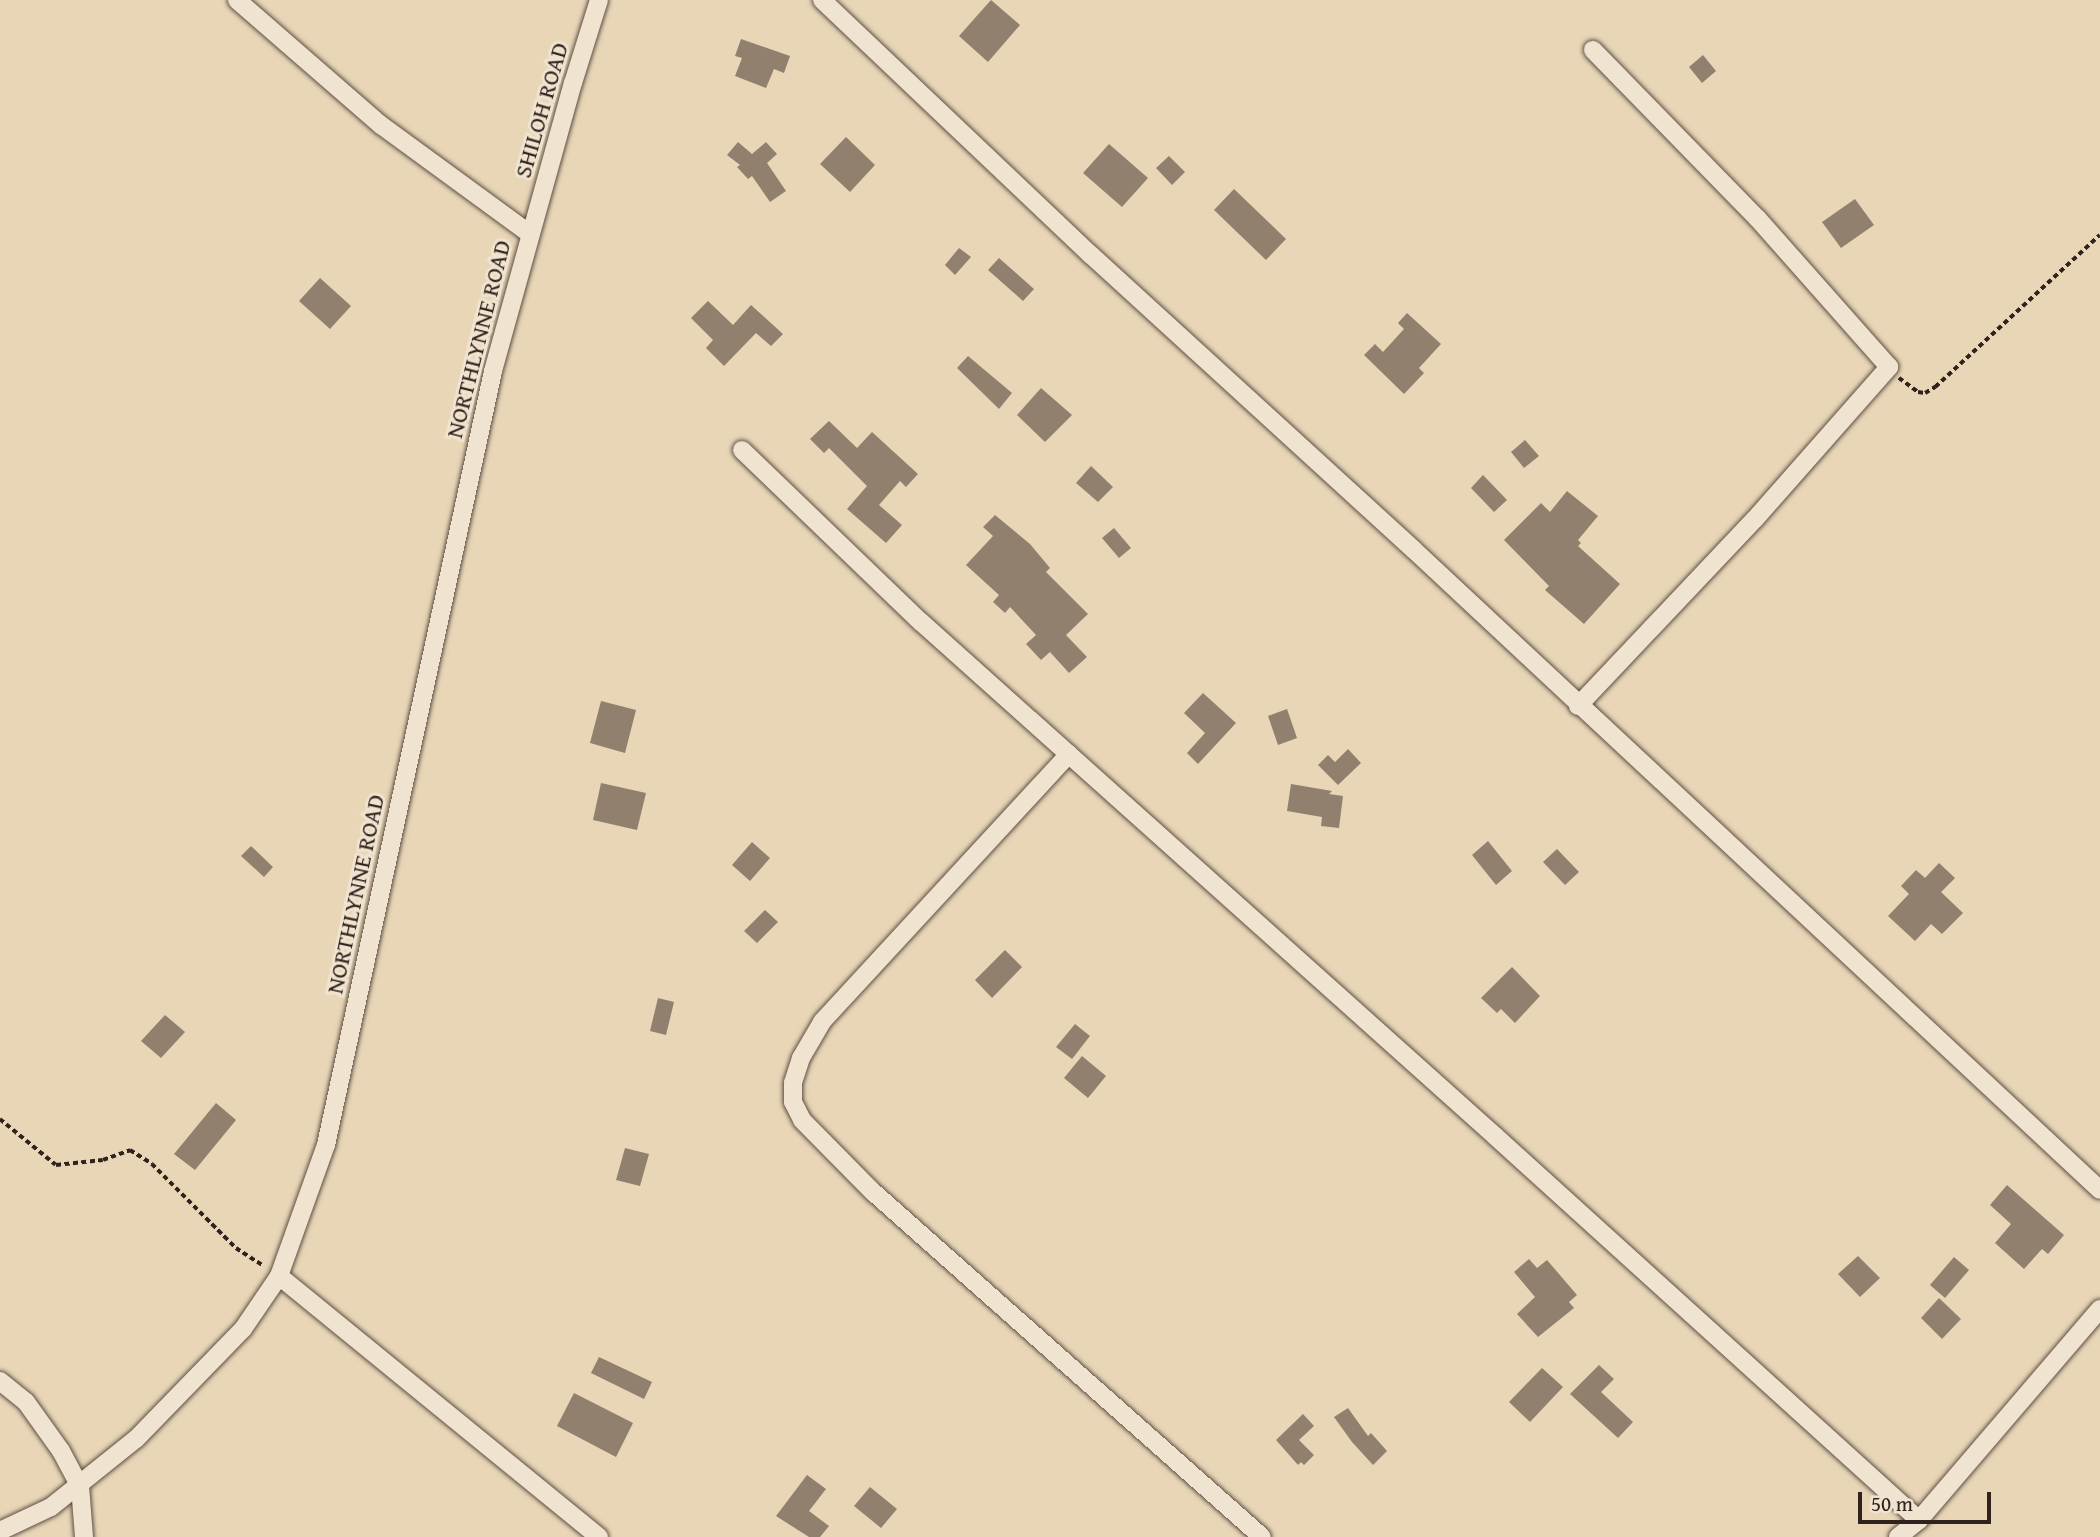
<!DOCTYPE html>
<html>
<head>
<meta charset="utf-8">
<style>
	body { margin:0 }
	#map { position:relative; width:2100px; height:1537px; overflow:hidden; background:#e8d6b7; font-family:"Gentium Book Plus",serif }
	div>[style] { position:absolute }
	.building>* { inset:0; background:#90806d }
	.path>* { height:3.5px; margin-top:-1.75px; transform-origin:0; background:repeating-linear-gradient(90deg,#30221c 0 5px,transparent 0 8.5px) }
	.roads { filter:drop-shadow(0 0 2px #5e4f43) drop-shadow(0 0 2px #5e4f43) }
	.minor>* { height:18px; margin:-9px; padding:0 9px; transform-origin:9px; border-radius:9px; background:#f0e4d0 }
	span { translate:-50% -50%; white-space:nowrap; text-align:center; line-height:1.15; -webkit-text-stroke:6px #f0e4d0; paint-order:stroke }
	.street-label { font-size:24px; color:#30221c }
	.scale { position:absolute; left:1858px; top:1492px; width:133px; height:32px; box-sizing:border-box; border:4px solid #30221c; border-top:0; padding-left:9px; font-size:21px; line-height:24px; white-space:nowrap; color:#30221c; -webkit-text-stroke:5px #f0e4d0; paint-order:stroke }
</style>
</head>
<body>
<div id="map">
	<div class="building">
		<div style="clip-path:polygon(991px 0,1020px 25px,988px 62px,959px 36px)"></div>
		<div style="clip-path:polygon(741px 39px,790px 56px,784px 73px,774px 69px,766px 88px,735px 76px,742px 58px,735px 56px)"></div>
		<div style="clip-path:polygon(1703px 55px,1716px 71px,1702px 83px,1689px 67px)"></div>
		<div style="clip-path:polygon(846px 137px,875px 165px,850px 192px,820px 164px)"></div>
		<div style="clip-path:polygon(738px 142px,752px 154px,766px 142px,777px 154px,767px 163px,786px 191px,770px 202px,752px 176px,748px 179px,737px 167px,740px 165px,727px 155px)"></div>
		<div style="clip-path:polygon(1109px 144px,1148px 178px,1122px 207px,1083px 173px)"></div>
		<div style="clip-path:polygon(1169px 156px,1185px 172px,1172px 185px,1156px 168px)"></div>
		<div style="clip-path:polygon(1234px 189px,1286px 239px,1266px 260px,1214px 210px)"></div>
		<div style="clip-path:polygon(1855px 199px,1874px 225px,1841px 248px,1822px 222px)"></div>
		<div style="clip-path:polygon(959px 248px,971px 257px,955px 275px,945px 265px)"></div>
		<div style="clip-path:polygon(999px 258px,1034px 289px,1023px 301px,988px 270px)"></div>
		<div style="clip-path:polygon(320px 278px,351px 306px,330px 329px,299px 301px)"></div>
		<div style="clip-path:polygon(708px 301px,733px 325px,751px 305px,783px 334px,771px 346px,756px 333px,724px 366px,706px 348px,713px 340px,691px 318px)"></div>
		<div style="clip-path:polygon(1407px 313px,1441px 344px,1419px 368px,1424px 373px,1404px 394px,1364px 355px,1375px 344px,1383px 352px,1404px 329px,1398px 323px)"></div>
		<div style="clip-path:polygon(968px 356px,1012px 393px,999px 409px,957px 368px)"></div>
		<div style="clip-path:polygon(1041px 388px,1072px 415px,1045px 442px,1017px 415px)"></div>
		<div style="clip-path:polygon(829px 421px,857px 448px,872px 432px,918px 474px,906px 487px,900px 481px,879px 505px,902px 525px,886px 543px,847px 509px,867px 486px,829px 448px,824px 453px,810px 439px)"></div>
		<div style="clip-path:polygon(1525px 440px,1539px 456px,1524px 468px,1511px 452px)"></div>
		<div style="clip-path:polygon(1091px 466px,1113px 487px,1098px 502px,1076px 483px)"></div>
		<div style="clip-path:polygon(1483px 475px,1507px 500px,1494px 512px,1471px 488px)"></div>
		<div style="clip-path:polygon(1567px 491px,1598px 516px,1578px 540px,1581px 543px,1578px 546px,1620px 584px,1584px 624px,1545px 590px,1549px 586px,1504px 540px,1541px 503px,1550px 512px)"></div>
		<div style="clip-path:polygon(995px 515px,1030px 544px,1050px 568px,1046px 572px,1088px 614px,1066px 635px,1087px 657px,1069px 673px,1050px 652px,1041px 660px,1026px 644px,1036px 635px,1010px 607px,1005px 613px,993px 602px,999px 595px,966px 565px,993px 536px,983px 527px)"></div>
		<div style="clip-path:polygon(1114px 528px,1131px 548px,1119px 558px,1102px 538px)"></div>
		<div style="clip-path:polygon(1203px 693px,1236px 723px,1198px 764px,1187px 753px,1205px 733px,1184px 713px)"></div>
		<div style="clip-path:polygon(601px 701px,636px 710px,625px 753px,590px 743px)"></div>
		<div style="clip-path:polygon(1287px 709px,1297px 738px,1278px 745px,1268px 716px)"></div>
		<div style="clip-path:polygon(1348px 749px,1361px 763px,1338px 785px,1318px 765px,1328px 755px,1335px 762px)"></div>
		<div style="clip-path:polygon(601px 783px,646px 793px,637px 830px,593px 820px)"></div>
		<div style="clip-path:polygon(1291px 784px,1332px 791px,1329px 794px,1343px 796px,1339px 828px,1321px 826px,1322px 817px,1287px 811px)"></div>
		<div style="clip-path:polygon(1488px 841px,1512px 871px,1496px 885px,1472px 855px)"></div>
		<div style="clip-path:polygon(752px 842px,770px 858px,750px 881px,732px 865px)"></div>
		<div style="clip-path:polygon(251px 846px,273px 867px,264px 877px,241px 856px)"></div>
		<div style="clip-path:polygon(1557px 849px,1579px 872px,1565px 885px,1543px 862px)"></div>
		<div style="clip-path:polygon(1939px 863px,1955px 878px,1941px 892px,1963px 913px,1942px 934px,1931px 924px,1915px 941px,1888px 916px,1909px 894px,1901px 886px,1916px 870px,1925px 878px)"></div>
		<div style="clip-path:polygon(765px 910px,778px 922px,757px 943px,744px 931px)"></div>
		<div style="clip-path:polygon(1005px 950px,1022px 967px,992px 998px,975px 980px)"></div>
		<div style="clip-path:polygon(1512px 967px,1540px 996px,1515px 1023px,1501px 1009px,1497px 1013px,1481px 998px)"></div>
		<div style="clip-path:polygon(658px 998px,674px 1002px,666px 1035px,650px 1031px)"></div>
		<div style="clip-path:polygon(165px 1015px,185px 1032px,161px 1058px,141px 1041px)"></div>
		<div style="clip-path:polygon(1075px 1024px,1090px 1036px,1072px 1059px,1056px 1047px)"></div>
		<div style="clip-path:polygon(1082px 1056px,1106px 1076px,1088px 1098px,1064px 1078px)"></div>
		<div style="clip-path:polygon(216px 1103px,236px 1120px,195px 1170px,174px 1154px)"></div>
		<div style="clip-path:polygon(625px 1148px,649px 1154px,640px 1186px,616px 1180px)"></div>
		<div style="clip-path:polygon(2007px 1185px,2064px 1235px,2048px 1254px,2042px 1249px,2024px 1269px,1995px 1243px,2011px 1224px,1990px 1205px)"></div>
		<div style="clip-path:polygon(1858px 1256px,1880px 1278px,1860px 1297px,1838px 1274px)"></div>
		<div style="clip-path:polygon(1954px 1257px,1969px 1270px,1945px 1298px,1930px 1285px)"></div>
		<div style="clip-path:polygon(1529px 1259px,1537px 1268px,1547px 1260px,1577px 1295px,1569px 1302px,1574px 1308px,1538px 1337px,1517px 1314px,1535px 1297px,1514px 1272px)"></div>
		<div style="clip-path:polygon(1939px 1298px,1961px 1319px,1942px 1339px,1921px 1318px)"></div>
		<div style="clip-path:polygon(599px 1357px,652px 1382px,644px 1399px,591px 1373px)"></div>
		<div style="clip-path:polygon(1599px 1365px,1614px 1379px,1601px 1392px,1633px 1422px,1618px 1438px,1570px 1394px)"></div>
		<div style="clip-path:polygon(1542px 1368px,1563px 1387px,1530px 1422px,1509px 1402px)"></div>
		<div style="clip-path:polygon(574px 1393px,633px 1423px,616px 1457px,557px 1426px)"></div>
		<div style="clip-path:polygon(1348px 1408px,1368px 1436px,1371px 1433px,1387px 1451px,1373px 1465px,1352px 1442px,1334px 1417px)"></div>
		<div style="clip-path:polygon(1303px 1414px,1314px 1426px,1299px 1440px,1314px 1455px,1304px 1465px,1301px 1462px,1298px 1465px,1276px 1440px)"></div>
		<div style="clip-path:polygon(807px 1475px,826px 1489px,809px 1511px,829px 1526px,820px 1537px,809px 1537px,776px 1516px)"></div>
		<div style="clip-path:polygon(870px 1487px,897px 1509px,881px 1528px,854px 1506px)"></div>
	</div>
	<div class="path">
		<div style="left:1899px;top:378px;width:24px;rotate:36deg"></div>
		<div style="left:1918px;top:392px;width:7px;rotate:8deg"></div>
		<div style="left:1925px;top:393px;width:12px;rotate:-31deg"></div>
		<div style="left:1935px;top:387px;width:224px;rotate:-42.7deg"></div>
		<div style="left:0;top:1119px;width:72px;rotate:39.4deg"></div>
		<div style="left:56px;top:1165px;width:47px;rotate:-6.1deg"></div>
		<div style="left:103px;top:1160px;width:29px;rotate:-20deg"></div>
		<div style="left:130px;top:1150px;width:26px;rotate:32deg"></div>
		<div style="left:152px;top:1164px;width:119px;rotate:45deg"></div>
		<div style="left:236px;top:1248px;width:33px;rotate:33deg"></div>
	</div>
	<div class="roads">
		<div class="minor">
			<div style="left:237px;top:0;width:191px;rotate:41deg"></div>
			<div style="left:381px;top:125px;width:185px;rotate:36.2deg"></div>
			<div style="left:822px;top:0;width:371px;rotate:43.5deg"></div>
			<div style="left:1091px;top:255px;width:437px;rotate:42.4deg"></div>
			<div style="left:1414px;top:550px;width:938px;rotate:43.01deg"></div>
			<div style="left:742px;top:450px;width:248px;rotate:43.9deg"></div>
			<div style="left:921px;top:622px;width:771px;rotate:41.84deg"></div>
			<div style="left:1495px;top:1136px;width:572px;rotate:42.17deg"></div>
			<div style="left:1578px;top:706px;width:257px;rotate:-46.6deg"></div>
			<div style="left:1755px;top:519px;width:203px;rotate:-48.6deg"></div>
			<div style="left:1889px;top:367px;width:199px;rotate:-131.5deg"></div>
			<div style="left:1757px;top:218px;width:235px;rotate:-134.3deg"></div>
			<div style="left:1069px;top:754px;width:364px;rotate:132.7deg"></div>
			<div style="left:822px;top:1022px;width:42px;rotate:120.3deg"></div>
			<div style="left:801px;top:1058px;width:26px;rotate:108deg"></div>
			<div style="left:793px;top:1083px;width:19px;rotate:90deg"></div>
			<div style="left:793px;top:1102px;width:20px;rotate:63deg"></div>
			<div style="left:802px;top:1120px;width:100px;rotate:45.4deg"></div>
			<div style="left:872px;top:1191px;width:521px;rotate:41.58deg"></div>
			<div style="left:279px;top:1276px;width:413px;rotate:39.2deg"></div>
			<div style="left:0;top:1381px;width:33px;rotate:39deg"></div>
			<div style="left:26px;top:1402px;width:60px;rotate:54.5deg"></div>
			<div style="left:61px;top:1451px;width:40px;rotate:62deg"></div>
			<div style="left:80px;top:1486px;width:51px;rotate:85.5deg"></div>
			<div style="left:0;top:1531px;width:56px;rotate:-25.2deg"></div>
			<div style="left:51px;top:1507px;width:109px;rotate:-38.7deg"></div>
			<div style="left:136px;top:1439px;width:153px;rotate:-45.8deg"></div>
			<div style="left:243px;top:1329px;width:64px;rotate:-55.8deg"></div>
			<div style="left:279px;top:1276px;width:139px;rotate:-70.3deg"></div>
			<div style="left:326px;top:1145px;width:792px;rotate:-77.82deg"></div>
			<div style="left:493px;top:371px;width:299px;rotate:-74.5deg"></div>
			<div style="left:573px;top:83px;width:87px;rotate:-72.6deg"></div>
			<div style="left:1898px;top:1537px;width:27px;rotate:-39deg"></div>
			<div style="left:1919px;top:1520px;width:278px;rotate:-49.4deg"></div>
		</div>
	</div>
	<div class="street-label">
		<span style="left:541px;top:110px;rotate:-74deg">SHILOH ROAD</span>
		<span style="left:478px;top:339px;rotate:-76deg">NORTHLYNNE ROAD</span>
		<span style="left:355px;top:894px;rotate:-78deg">NORTHLYNNE ROAD</span>
	</div>
	<div class="scale">50 m</div>
</div>
</body>
</html>
